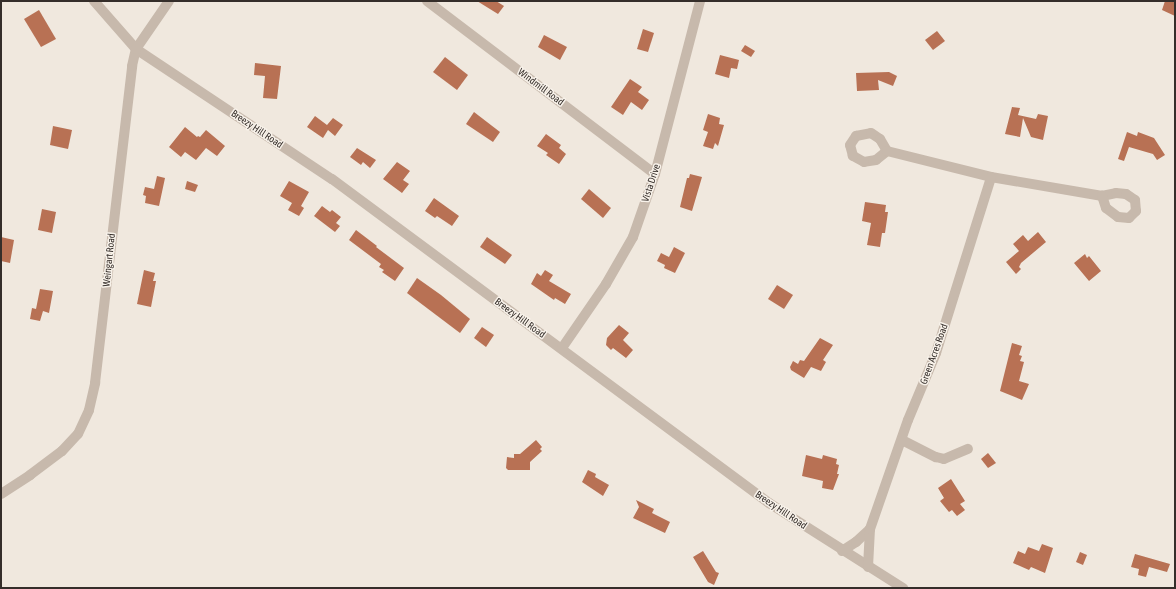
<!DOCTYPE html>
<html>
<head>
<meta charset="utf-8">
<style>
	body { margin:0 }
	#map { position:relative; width:1176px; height:589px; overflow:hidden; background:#f0e8de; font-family:"Asap Condensed",sans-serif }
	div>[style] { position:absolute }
	.building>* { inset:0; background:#b87154 }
	.minor>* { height:10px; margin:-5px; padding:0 5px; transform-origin:5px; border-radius:5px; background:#c7b9ac }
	span { translate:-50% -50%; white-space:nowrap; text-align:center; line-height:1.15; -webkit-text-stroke:3px #f8f2ea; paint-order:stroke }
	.street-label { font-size:10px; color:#352e2a }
	.frame { position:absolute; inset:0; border:2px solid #352e2a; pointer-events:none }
</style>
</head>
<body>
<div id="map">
	<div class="building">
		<div style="clip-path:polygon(477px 1px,496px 1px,504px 6px,498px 14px)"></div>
		<div style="clip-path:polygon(1165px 1px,1175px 1px,1175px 16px,1162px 10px)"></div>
		<div style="clip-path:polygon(39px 10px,56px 39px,41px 47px,24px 19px)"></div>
		<div style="clip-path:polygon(643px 29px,654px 33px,648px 52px,637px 49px)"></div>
		<div style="clip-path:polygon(937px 31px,945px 41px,933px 50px,925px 40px)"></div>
		<div style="clip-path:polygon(544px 35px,567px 47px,560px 60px,538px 47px)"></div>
		<div style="clip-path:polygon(745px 45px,755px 51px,751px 57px,741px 51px)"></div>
		<div style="clip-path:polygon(720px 55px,739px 60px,737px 69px,731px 68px,729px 78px,715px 74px)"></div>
		<div style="clip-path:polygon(445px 57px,468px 75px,457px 90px,433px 72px)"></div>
		<div style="clip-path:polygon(255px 63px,281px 66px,277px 99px,263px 98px,265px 76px,254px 75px)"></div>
		<div style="clip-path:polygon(889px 72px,897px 76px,893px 86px,878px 80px,879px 90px,857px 91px,856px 73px)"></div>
		<div style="clip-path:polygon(630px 79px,642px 87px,638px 92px,649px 100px,642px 110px,631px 102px,623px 115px,611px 107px)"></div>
		<div style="clip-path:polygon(1012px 107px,1020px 108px,1018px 115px,1036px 119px,1038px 114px,1048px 116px,1043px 140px,1031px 137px,1023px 118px,1020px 137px,1005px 134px)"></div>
		<div style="clip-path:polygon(474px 112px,500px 132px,493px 142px,466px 124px)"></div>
		<div style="clip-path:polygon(708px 114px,720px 118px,719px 124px,724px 125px,718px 146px,715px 143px,713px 149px,703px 146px,708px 132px,703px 130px)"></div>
		<div style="clip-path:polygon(315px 116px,327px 125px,333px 118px,343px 125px,335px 136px,328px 130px,323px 138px,307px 127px)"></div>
		<div style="clip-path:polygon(53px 126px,72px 130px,68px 149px,50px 145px)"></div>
		<div style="clip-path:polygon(185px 127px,197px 137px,198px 136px,200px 137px,206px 130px,225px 146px,217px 156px,206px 148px,196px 160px,185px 152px,181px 157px,169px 147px)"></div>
		<div style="clip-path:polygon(1127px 132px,1137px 136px,1138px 132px,1154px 138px,1165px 155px,1157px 160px,1153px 154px,1129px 147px,1124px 161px,1118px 159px)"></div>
		<div style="clip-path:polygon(546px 134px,561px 145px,559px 148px,566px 154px,559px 164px,546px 155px,548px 153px,537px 146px)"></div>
		<div style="clip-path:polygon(357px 148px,376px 160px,370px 168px,363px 162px,361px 165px,350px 157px)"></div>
		<div style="clip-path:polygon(397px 162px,410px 171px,403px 180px,409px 184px,402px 193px,383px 179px)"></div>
		<div style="clip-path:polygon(690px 174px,702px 177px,692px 211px,680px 207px,687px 178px,689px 178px)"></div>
		<div style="clip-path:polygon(157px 176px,165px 178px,159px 206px,145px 203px,146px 196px,143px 195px,145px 187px,154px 189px)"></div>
		<div style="clip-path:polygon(187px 181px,198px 185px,195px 192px,185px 189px)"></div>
		<div style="clip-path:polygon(289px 181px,309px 192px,301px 206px,304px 208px,299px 216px,288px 210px,292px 203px,280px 196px)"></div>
		<div style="clip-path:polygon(589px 189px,611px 208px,603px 218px,581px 199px)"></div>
		<div style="clip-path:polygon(434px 198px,459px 216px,452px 226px,437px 216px,435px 218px,425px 211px)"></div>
		<div style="clip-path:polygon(865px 202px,886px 205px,885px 212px,888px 212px,885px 233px,882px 233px,880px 247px,867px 245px,871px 223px,862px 221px)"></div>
		<div style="clip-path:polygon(322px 206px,330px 212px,332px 210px,341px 217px,336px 223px,340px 226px,335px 232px,314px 216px)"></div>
		<div style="clip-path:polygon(42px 209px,56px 212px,52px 233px,38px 230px)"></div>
		<div style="clip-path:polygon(356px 230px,377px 246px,376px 247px,404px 268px,395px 281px,382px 272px,384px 270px,379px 267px,381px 264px,349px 240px)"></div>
		<div style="clip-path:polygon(1038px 232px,1046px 242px,1021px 263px,1019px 267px,1021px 269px,1016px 274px,1006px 262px,1019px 251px,1013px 244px,1023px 235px,1028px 241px)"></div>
		<div style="clip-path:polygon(1px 237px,14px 240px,10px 263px,1px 261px)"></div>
		<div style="clip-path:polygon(487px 237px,512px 255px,505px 264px,480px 247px)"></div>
		<div style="clip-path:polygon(674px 247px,685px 253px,675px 273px,664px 268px,665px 265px,657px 261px,661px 253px,669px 257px)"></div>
		<div style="clip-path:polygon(1085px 254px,1087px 258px,1089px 256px,1101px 271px,1089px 281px,1074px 263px)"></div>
		<div style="clip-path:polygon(144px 270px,155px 273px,153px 281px,156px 281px,151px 307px,137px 304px)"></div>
		<div style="clip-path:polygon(545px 270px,553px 275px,549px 281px,571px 294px,565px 304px,555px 298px,554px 300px,531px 284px,537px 273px,541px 276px)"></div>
		<div style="clip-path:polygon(417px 278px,441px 295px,470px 319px,460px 333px,407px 293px)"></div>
		<div style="clip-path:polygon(777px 285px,793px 295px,784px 309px,768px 299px)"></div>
		<div style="clip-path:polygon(40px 289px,53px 291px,49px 313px,43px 311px,40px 321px,30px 319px,32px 308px,36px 309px)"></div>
		<div style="clip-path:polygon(619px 325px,629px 333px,623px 340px,633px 350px,626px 358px,613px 348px,611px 350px,606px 345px,607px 338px)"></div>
		<div style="clip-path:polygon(482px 327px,494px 335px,486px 347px,474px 338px)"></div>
		<div style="clip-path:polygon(820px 338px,833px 345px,823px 360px,826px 362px,821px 371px,811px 367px,804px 378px,791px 370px,790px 367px,793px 361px,798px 364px,800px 360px,804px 361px)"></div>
		<div style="clip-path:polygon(1012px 343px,1022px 346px,1019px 355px,1022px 356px,1020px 361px,1024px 362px,1019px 381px,1029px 384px,1022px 400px,1000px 391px)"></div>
		<div style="clip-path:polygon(536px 440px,542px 447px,540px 449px,542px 451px,530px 462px,530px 470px,508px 470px,506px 468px,507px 457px,514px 458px,514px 454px,520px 454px)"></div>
		<div style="clip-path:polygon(988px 453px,996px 463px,988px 468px,981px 459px)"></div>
		<div style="clip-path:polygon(806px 455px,822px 459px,823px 455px,837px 459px,836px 464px,839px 465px,837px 474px,839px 474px,833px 490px,822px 488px,823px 481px,802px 476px)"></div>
		<div style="clip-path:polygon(588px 470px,596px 474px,595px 477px,609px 485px,603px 496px,582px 482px)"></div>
		<div style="clip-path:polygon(951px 479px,965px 501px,960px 504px,965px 510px,957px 516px,952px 510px,949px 512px,940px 501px,944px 498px,938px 488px)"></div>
		<div style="clip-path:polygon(636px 500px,654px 509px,652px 513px,670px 522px,665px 533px,633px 518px,639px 507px)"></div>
		<div style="clip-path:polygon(1042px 544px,1053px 548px,1045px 573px,1031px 567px,1029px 570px,1013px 563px,1018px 551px,1025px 554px,1028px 547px,1039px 551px)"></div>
		<div style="clip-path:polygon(703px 551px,716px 572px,719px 573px,714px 585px,708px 582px,693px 557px)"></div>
		<div style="clip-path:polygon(1080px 552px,1087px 555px,1083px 565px,1076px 562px)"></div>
		<div style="clip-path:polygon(1135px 554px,1170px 564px,1167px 572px,1149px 567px,1146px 577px,1138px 575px,1139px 569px,1131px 567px)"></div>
	</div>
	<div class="minor">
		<div style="left:94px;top:1px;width:64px;rotate:48.8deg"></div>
		<div style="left:136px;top:49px;width:235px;rotate:33.6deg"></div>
		<div style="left:332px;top:179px;width:544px;rotate:36.55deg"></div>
		<div style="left:769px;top:503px;width:159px;rotate:32.4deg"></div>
		<div style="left:427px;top:1px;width:286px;rotate:37.2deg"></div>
		<div style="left:887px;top:151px;width:14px;rotate:141deg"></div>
		<div style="left:876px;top:160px;width:12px;rotate:171deg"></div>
		<div style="left:864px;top:162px;width:13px;rotate:-151deg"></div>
		<div style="left:853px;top:156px;width:11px;rotate:-105deg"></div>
		<div style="left:850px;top:145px;width:11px;rotate:-56deg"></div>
		<div style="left:856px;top:136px;width:15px;rotate:-11deg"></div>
		<div style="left:871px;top:133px;width:11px;rotate:34deg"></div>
		<div style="left:880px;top:139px;width:14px;rotate:60deg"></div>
		<div style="left:887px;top:151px;width:107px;rotate:14deg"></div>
		<div style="left:991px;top:177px;width:113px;rotate:9.7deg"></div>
		<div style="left:1102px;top:196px;width:14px;rotate:-12deg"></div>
		<div style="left:1116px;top:193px;width:10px;rotate:6deg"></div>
		<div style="left:1126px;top:194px;width:11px;rotate:34deg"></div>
		<div style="left:1135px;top:200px;width:11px;rotate:85deg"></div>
		<div style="left:1136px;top:211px;width:10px;rotate:135deg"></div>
		<div style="left:1129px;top:218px;width:11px;rotate:-175deg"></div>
		<div style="left:1118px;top:217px;width:15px;rotate:-143deg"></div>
		<div style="left:1106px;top:208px;width:13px;rotate:-108deg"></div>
		<div style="left:562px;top:348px;width:78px;rotate:-55.5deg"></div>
		<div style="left:606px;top:284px;width:54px;rotate:-60.1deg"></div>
		<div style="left:633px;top:237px;width:67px;rotate:-70.8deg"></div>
		<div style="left:655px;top:174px;width:179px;rotate:-75.4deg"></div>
		<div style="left:902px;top:440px;width:38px;rotate:27deg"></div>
		<div style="left:936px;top:457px;width:8px;rotate:14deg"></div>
		<div style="left:944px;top:459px;width:26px;rotate:-23deg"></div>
		<div style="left:1px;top:494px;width:35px;rotate:-33deg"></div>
		<div style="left:30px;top:475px;width:40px;rotate:-37deg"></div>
		<div style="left:62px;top:451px;width:23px;rotate:-47deg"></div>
		<div style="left:78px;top:434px;width:26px;rotate:-65deg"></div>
		<div style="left:89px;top:410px;width:28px;rotate:-77deg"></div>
		<div style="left:95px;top:383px;width:319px;rotate:-83.3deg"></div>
		<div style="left:132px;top:66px;width:17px;rotate:-77deg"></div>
		<div style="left:136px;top:49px;width:58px;rotate:-55.5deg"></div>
		<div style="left:842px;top:551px;width:17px;rotate:-33deg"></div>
		<div style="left:856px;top:542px;width:19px;rotate:-43deg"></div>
		<div style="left:868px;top:567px;width:38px;rotate:-87deg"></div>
		<div style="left:870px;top:529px;width:115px;rotate:-70.8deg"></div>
		<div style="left:908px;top:420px;width:73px;rotate:-67.3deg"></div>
		<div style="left:936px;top:353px;width:184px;rotate:-72.6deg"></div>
	</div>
	<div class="street-label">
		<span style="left:541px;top:87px;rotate:37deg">Windmill Road</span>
		<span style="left:257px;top:129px;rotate:34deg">Breezy Hill Road</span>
		<span style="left:651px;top:183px;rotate:-72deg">Vista Drive</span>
		<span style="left:109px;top:260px;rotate:-84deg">Weingart Road</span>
		<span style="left:520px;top:318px;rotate:36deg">Breezy Hill Road</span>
		<span style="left:934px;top:354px;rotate:-70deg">Green Acres Road</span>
		<span style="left:781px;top:510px;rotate:34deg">Breezy Hill Road</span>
	</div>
	<div class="frame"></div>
</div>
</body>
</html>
